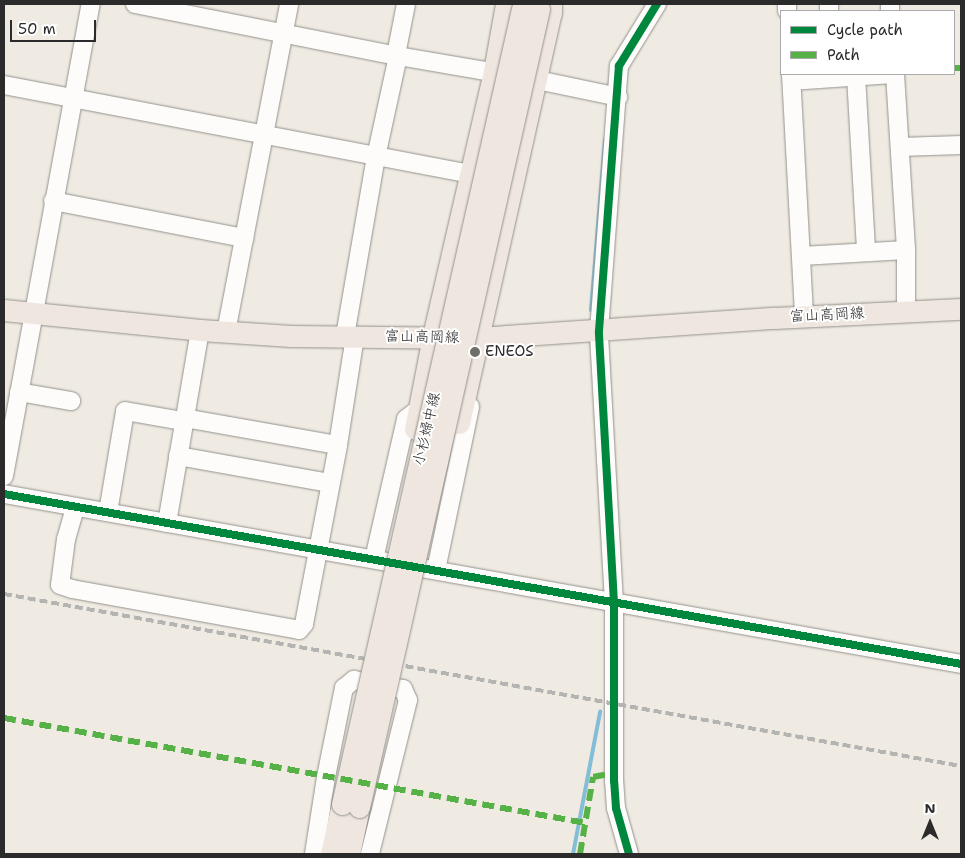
<!DOCTYPE html>
<html>
<head>
<meta charset="utf-8">
<style>
	body { margin:0 }
	#map { position:relative; width:965px; height:858px; overflow:hidden; background:#efebe2; font-family:"Shantell Sans","Klee One",sans-serif }
	div>[style] { position:absolute }
	.stream>* { height:4px; margin:-2px; padding:0 2px; transform-origin:2px; border-radius:2px; background:#84bdd7 }
	.roads { filter:drop-shadow(0 0 1px #93918d) drop-shadow(0 0 1px #93918d) }
	.minor>* { height:18px; margin:-9px; padding:0 9px; transform-origin:9px; border-radius:9px; background:#fdfcfb }
	.major>* { height:21px; margin:-10.5px; padding:0 10.5px; transform-origin:10.5px; border-radius:10.5px; background:#efe7df }
	.rail>* { height:4px; margin-top:-2px; transform-origin:0; background:repeating-linear-gradient(90deg,#b4b4b2 0 8px,transparent 0 12px) }
	.bridges { filter:drop-shadow(0 0 1px #93918d) drop-shadow(0 0 1px #93918d) }
	.major-bridge>* { height:21px; margin:-10.5px; padding:0 10.5px; transform-origin:10.5px; border-radius:10.5px; background:#efe7df }
	.quiet>* { height:6px; margin-top:-3px; transform-origin:0; background:repeating-linear-gradient(90deg,#56b246 0 12px,transparent 0 18px) }
	.cycleway>* { height:8px; margin:-4px; padding:0 4px; transform-origin:4px; border-radius:4px; background:#00873e }
	.dots>* { width:14px; height:14px; translate:-50% -50%; box-sizing:border-box; border:2px solid #fff; border-radius:50% }
	span { translate:-50% -50%; white-space:nowrap; text-align:center; line-height:1.15; -webkit-text-stroke:4px #fff; paint-order:stroke }
	.street-label { font-size:15px; color:#2b2b2b }
	.poi-label { font-size:15px; color:#2b2b2b }
	.left { translate:0 -50%; text-align:left }
	.frame { position:absolute; inset:0; border:5px solid #2b2b2b; pointer-events:none }
	.legend { position:absolute; left:780px; top:10px; width:175px; height:65px; box-sizing:border-box; background:#fff; border:1px solid #aaa; margin:0; padding:6px 9px; list-style:none; font-size:15px; color:#2b2b2b }
	.legend li { display:flex; align-items:center; gap:10px; height:25px }
	.legend b { width:25px; border:1px solid #aaa }
	.north { position:absolute; left:905px; top:798px; width:50px; height:50px; -webkit-text-stroke:4px #fff; paint-order:stroke; rotate:0deg; font-size:14px; font-weight:700; line-height:20px; text-align:center; color:#2b2b2b }
	.north::after { content:''; display:block; margin:auto; width:18px; height:22px; background:#2b2b2b; clip-path:polygon(50% 0,100% 100%,50% 72%,0 100%) }
	.scale { position:absolute; left:10px; top:20px; width:86px; height:22px; box-sizing:border-box; border:2px solid #2b2b2b; border-top:0; padding-left:6px; font-size:15px; line-height:18px; white-space:nowrap; color:#2b2b2b; -webkit-text-stroke:4px #fff; paint-order:stroke }
</style>
</head>
<body>
<div id="map">
	<div class="stream">
		<div style="left:591px;top:310px;width:171px;rotate:-85.3deg"></div>
		<div style="left:573px;top:854px;width:145px;rotate:-79.2deg"></div>
	</div>
	<div class="roads">
		<div class="minor">
			<div style="left:135px;top:4px;width:268px;rotate:11.2deg"></div>
			<div style="left:398px;top:56px;width:88px;rotate:9.8deg"></div>
			<div style="left:485px;top:71px;width:9px"></div>
			<div style="left:494px;top:71px;width:127px;rotate:11.8deg"></div>
			<div style="left:787px;top:4px;width:7px;rotate:90deg"></div>
			<div style="left:829px;top:4px;width:7px;rotate:90deg"></div>
			<div style="left:890px;top:4px;width:7px;rotate:90deg"></div>
			<div style="left:396px;top:55px;width:52px;rotate:-78.9deg"></div>
			<div style="left:791px;top:74px;width:242px;rotate:86.9deg"></div>
			<div style="left:895px;top:74px;width:176px;rotate:86.4deg"></div>
			<div style="left:906px;top:250px;width:62px;rotate:90deg"></div>
			<div style="left:856px;top:76px;width:176px;rotate:86.7deg"></div>
			<div style="left:792px;top:81px;width:103px;rotate:-3.9deg"></div>
			<div style="left:4px;top:85px;width:474px;rotate:10.8deg"></div>
			<div style="left:900px;top:147px;width:61px;rotate:-1.9deg"></div>
			<div style="left:53px;top:201px;width:195px;rotate:11deg"></div>
			<div style="left:802px;top:256px;width:104px;rotate:-3.3deg"></div>
			<div style="left:226px;top:332px;width:334px;rotate:-79.1deg"></div>
			<div style="left:345px;top:336px;width:182px;rotate:-80.2deg"></div>
			<div style="left:376px;top:157px;width:103px;rotate:-77.7deg"></div>
			<div style="left:19px;top:392px;width:53px;rotate:9.8deg"></div>
			<div style="left:178px;top:456px;width:154px;rotate:10.1deg"></div>
			<div style="left:4px;top:476px;width:480px;rotate:-79.6deg"></div>
			<div style="left:4px;top:494px;width:972px;rotate:10.07deg"></div>
			<div style="left:75px;top:508px;width:32px;rotate:106deg"></div>
			<div style="left:66px;top:539px;width:46px;rotate:97.4deg"></div>
			<div style="left:60px;top:585px;width:13px;rotate:18deg"></div>
			<div style="left:72px;top:589px;width:231px;rotate:10.2deg"></div>
			<div style="left:299px;top:630px;width:8px;rotate:-50deg"></div>
			<div style="left:304px;top:624px;width:182px;rotate:-79.2deg"></div>
			<div style="left:338px;top:445px;width:110px;rotate:-81.1deg"></div>
			<div style="left:108px;top:512px;width:102px;rotate:-80.4deg"></div>
			<div style="left:125px;top:411px;width:59px;rotate:9.8deg"></div>
			<div style="left:183px;top:421px;width:7px;rotate:-16deg"></div>
			<div style="left:190px;top:419px;width:150px;rotate:10deg"></div>
			<div style="left:167px;top:523px;width:196px;rotate:-80.3deg"></div>
			<div style="left:374px;top:559px;width:144px;rotate:-77.1deg"></div>
			<div style="left:406px;top:419px;width:16px;rotate:-38deg"></div>
			<div style="left:436px;top:570px;width:167px;rotate:-78.2deg"></div>
			<div style="left:314px;top:854px;width:78px;rotate:-81.1deg"></div>
			<div style="left:326px;top:777px;width:91px;rotate:-78.6deg"></div>
			<div style="left:344px;top:688px;width:13px;rotate:-39deg"></div>
			<div style="left:354px;top:680px;width:50px;rotate:10.4deg"></div>
			<div style="left:403px;top:689px;width:12px;rotate:66deg"></div>
			<div style="left:408px;top:700px;width:159px;rotate:103.9deg"></div>
			<div style="left:629px;top:854px;width:48px;rotate:-105.8deg"></div>
			<div style="left:616px;top:808px;width:27px;rotate:-94deg"></div>
			<div style="left:614px;top:781px;width:178px;rotate:-90deg"></div>
			<div style="left:614px;top:603px;width:272px;rotate:-93.2deg"></div>
			<div style="left:599px;top:331px;width:266px;rotate:-85.7deg"></div>
			<div style="left:619px;top:66px;width:73px;rotate:-58.5deg"></div>
		</div>
		<div class="major">
			<div style="left:4px;top:310px;width:197px;rotate:5.8deg"></div>
			<div style="left:200px;top:330px;width:91px;rotate:3.8deg"></div>
			<div style="left:291px;top:336px;width:187px;rotate:0.6deg"></div>
			<div style="left:478px;top:338px;width:297px;rotate:-3.9deg"></div>
			<div style="left:774px;top:318px;width:187px;rotate:-2.8deg"></div>
			<div style="left:459px;top:423px;width:420px;rotate:-77.4deg"></div>
			<div style="left:551px;top:13px;width:9px;rotate:-90deg"></div>
			<div style="left:415px;top:429px;width:95px;rotate:-79deg"></div>
			<div style="left:433px;top:336px;width:272px;rotate:-77deg"></div>
			<div style="left:494px;top:71px;width:68px;rotate:-79.8deg"></div>
			<div style="left:331px;top:854px;width:51px;rotate:-77.6deg"></div>
			<div style="left:349px;top:854px;width:48px;rotate:-78deg"></div>
		</div>
	</div>
	<div class="rail">
		<div style="left:4px;top:594px;width:972px;rotate:10.19deg"></div>
	</div>
	<div class="bridges">
		<div class="major-bridge">
			<div style="left:342px;top:804px;width:815px;rotate:-77.24deg"></div>
			<div style="left:359px;top:807px;width:818px;rotate:-77.29deg"></div>
		</div>
	</div>
	<div class="quiet">
		<div style="left:954px;top:68px;width:7px"></div>
		<div style="left:4px;top:718px;width:591px;rotate:10.23deg"></div>
		<div style="left:580px;top:854px;width:78px;rotate:-80.4deg"></div>
		<div style="left:593px;top:777px;width:21px;rotate:-11deg"></div>
	</div>
	<div class="cycleway">
		<div style="left:4px;top:494px;width:972px;rotate:10.07deg"></div>
		<div style="left:629px;top:854px;width:48px;rotate:-105.8deg"></div>
		<div style="left:616px;top:808px;width:27px;rotate:-94deg"></div>
		<div style="left:614px;top:781px;width:178px;rotate:-90deg"></div>
		<div style="left:614px;top:603px;width:272px;rotate:-93.2deg"></div>
		<div style="left:599px;top:331px;width:266px;rotate:-85.7deg"></div>
		<div style="left:619px;top:66px;width:73px;rotate:-58.5deg"></div>
	</div>
	<div class="dots">
		<div style="left:475px;top:352px;background:#706e6b"></div>
	</div>
	<div class="street-label">
		<span style="left:827px;top:315px;rotate:-3deg">富山高岡線</span>
		<span style="left:422px;top:337px;rotate:1deg">富山高岡線</span>
		<span style="left:427px;top:429px;rotate:-77deg">小杉婦中線</span>
	</div>
	<div class="poi-label">
		<span class="left" style="left:485px;top:352px">ENEOS</span>
	</div>
	<div class="frame"></div>
	<ul class="legend">
	<li><b style="height:6px;background:#00873e"></b>Cycle path</li>
	<li><b style="height:6px;background:#56b246"></b>Path</li>
	</ul>
	<div class="north">N</div>
	<div class="scale">50 m</div>
</div>
</body>
</html>
